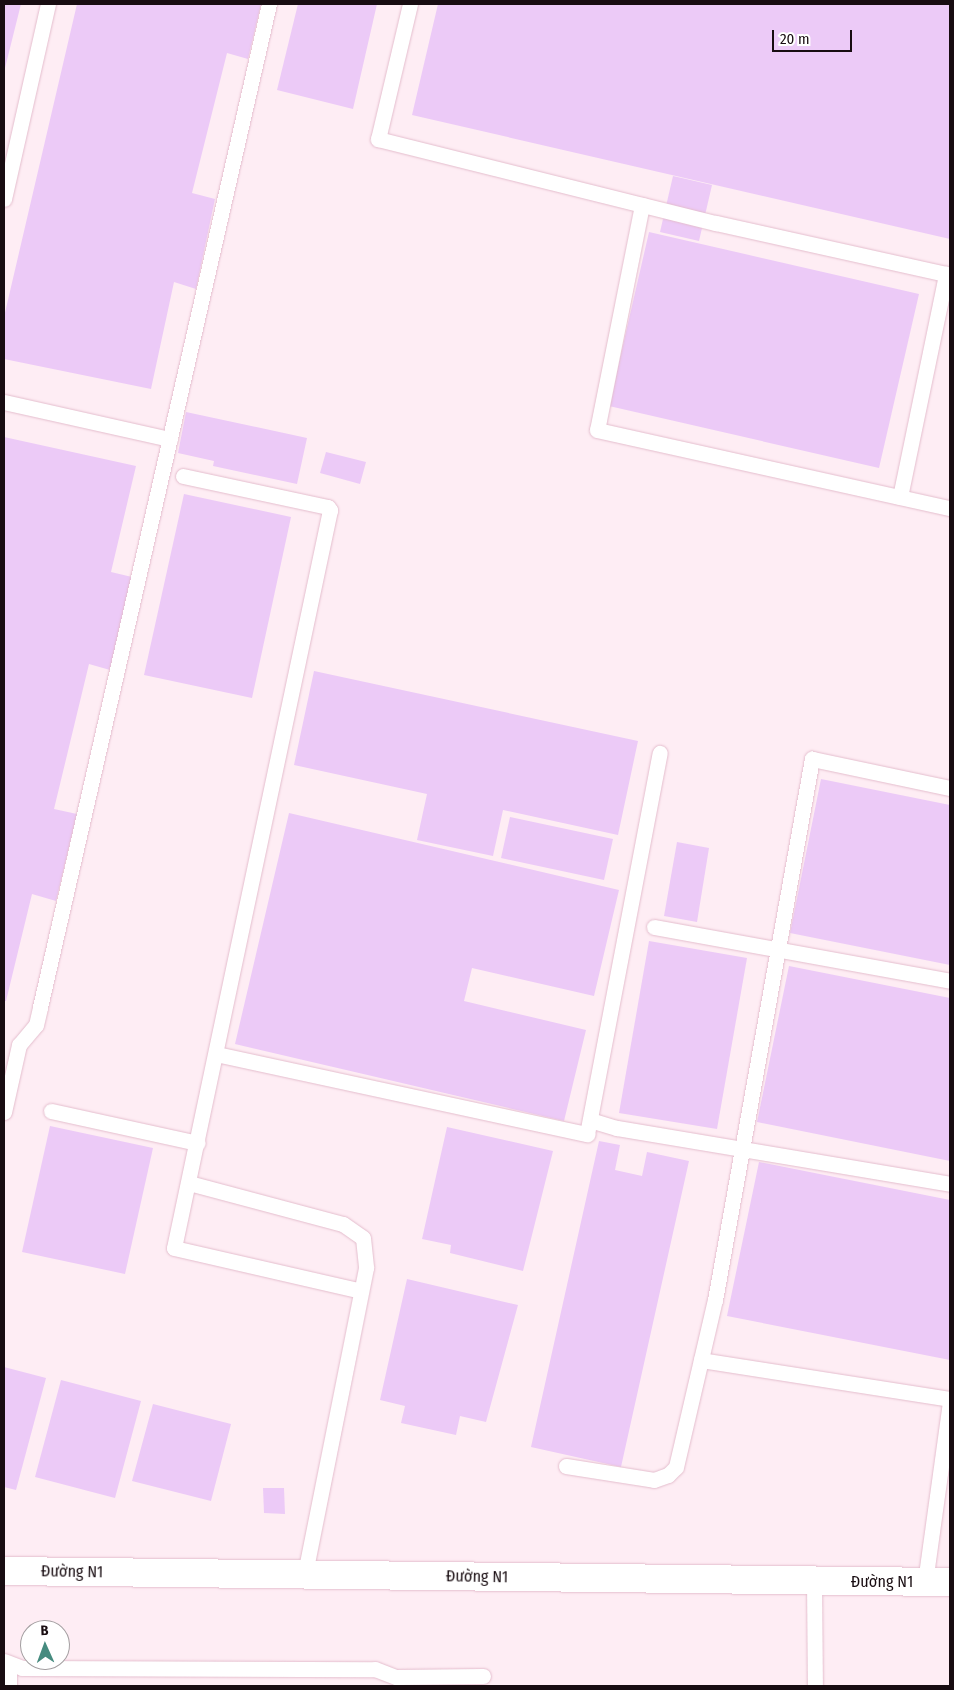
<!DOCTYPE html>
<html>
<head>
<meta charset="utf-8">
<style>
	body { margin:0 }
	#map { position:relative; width:954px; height:1690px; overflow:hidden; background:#feedf4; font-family:"Fira Sans Condensed",sans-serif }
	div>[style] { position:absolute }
	.building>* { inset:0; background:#eccaf7 }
	.roads { filter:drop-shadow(0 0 1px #e4bdcd) drop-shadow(0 0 1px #e4bdcd) }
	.lane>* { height:15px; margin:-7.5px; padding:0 7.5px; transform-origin:7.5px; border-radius:7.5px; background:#fff }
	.secondary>* { height:28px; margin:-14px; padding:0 14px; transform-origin:14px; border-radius:14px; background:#fff }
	span { translate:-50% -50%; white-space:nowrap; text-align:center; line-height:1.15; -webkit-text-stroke:4.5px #fff; paint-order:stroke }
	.street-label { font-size:16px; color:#180c11 }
	.frame { position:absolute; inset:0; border:5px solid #180c11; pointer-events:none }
	.north { position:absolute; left:20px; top:1620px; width:50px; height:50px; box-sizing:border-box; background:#fff; border:1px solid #a39ea0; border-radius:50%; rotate:358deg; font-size:14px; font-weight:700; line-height:20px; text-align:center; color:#180c11 }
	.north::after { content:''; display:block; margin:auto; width:18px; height:22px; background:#468b7f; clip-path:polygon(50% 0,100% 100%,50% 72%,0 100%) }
	.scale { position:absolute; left:772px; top:30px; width:80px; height:22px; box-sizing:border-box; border:2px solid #180c11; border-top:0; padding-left:6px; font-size:15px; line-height:18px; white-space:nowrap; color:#180c11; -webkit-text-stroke:4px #fff; paint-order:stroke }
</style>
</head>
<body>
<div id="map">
	<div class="building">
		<div style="clip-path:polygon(4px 4px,21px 4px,4px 72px)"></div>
		<div style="clip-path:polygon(77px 4px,261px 4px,248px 59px,227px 53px,192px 193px,215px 199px,196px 289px,174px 282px,151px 389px,4px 359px,4px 317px)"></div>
		<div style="clip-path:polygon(298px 4px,377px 4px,353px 109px,277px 90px)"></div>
		<div style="clip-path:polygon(438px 4px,950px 4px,950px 239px,412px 115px)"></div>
		<div style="clip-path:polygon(673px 176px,712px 185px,699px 241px,660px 232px)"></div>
		<div style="clip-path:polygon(649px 232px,919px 294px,879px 468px,609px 406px)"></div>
		<div style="clip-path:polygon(186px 412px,307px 438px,297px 484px,213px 466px,214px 461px,178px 453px)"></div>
		<div style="clip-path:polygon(4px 437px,136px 466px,111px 572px,132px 577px,110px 670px,89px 664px,54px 809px,77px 814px,56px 901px,32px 894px,6px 1001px,4px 1001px)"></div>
		<div style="clip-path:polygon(326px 452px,366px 462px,360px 484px,320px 473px)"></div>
		<div style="clip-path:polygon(184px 494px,291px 517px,252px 698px,144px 675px)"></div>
		<div style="clip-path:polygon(314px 671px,638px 741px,618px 835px,503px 810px,493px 856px,417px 840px,427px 794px,294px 765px)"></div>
		<div style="clip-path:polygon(821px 779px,950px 805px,950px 965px,790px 933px)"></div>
		<div style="clip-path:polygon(289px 813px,619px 890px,594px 996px,472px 968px,464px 1001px,586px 1030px,564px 1121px,235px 1044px)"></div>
		<div style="clip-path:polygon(510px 817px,613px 839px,604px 880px,501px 858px)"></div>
		<div style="clip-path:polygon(677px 842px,709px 848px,697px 922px,664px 916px)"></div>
		<div style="clip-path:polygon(649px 941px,747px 958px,717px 1129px,619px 1113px)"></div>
		<div style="clip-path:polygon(789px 966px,950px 998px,950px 1161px,757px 1122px)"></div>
		<div style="clip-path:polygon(50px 1126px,153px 1148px,125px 1274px,22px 1252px)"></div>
		<div style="clip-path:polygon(447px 1127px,553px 1151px,523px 1271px,450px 1253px,451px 1245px,422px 1239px)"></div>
		<div style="clip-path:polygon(599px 1141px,620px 1145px,615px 1170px,642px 1176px,647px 1152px,689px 1161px,621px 1467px,531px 1447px)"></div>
		<div style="clip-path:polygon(759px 1162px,950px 1200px,950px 1360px,727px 1316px)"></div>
		<div style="clip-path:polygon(407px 1279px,518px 1305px,486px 1422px,460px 1416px,456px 1435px,401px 1423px,405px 1406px,380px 1400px)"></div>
		<div style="clip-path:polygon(4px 1367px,46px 1378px,16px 1490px,4px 1487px)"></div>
		<div style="clip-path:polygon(61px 1380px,141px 1401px,115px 1498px,35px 1477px)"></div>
		<div style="clip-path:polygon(153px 1404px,231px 1424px,211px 1501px,132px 1481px)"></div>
		<div style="clip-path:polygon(263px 1488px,284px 1488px,285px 1514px,264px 1513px)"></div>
	</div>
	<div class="roads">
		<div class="lane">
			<div style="left:410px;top:4px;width:139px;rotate:103.3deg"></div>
			<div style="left:378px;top:139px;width:348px;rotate:14deg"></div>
			<div style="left:716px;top:223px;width:240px;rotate:12.5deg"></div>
			<div style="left:4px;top:199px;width:200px;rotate:-77.3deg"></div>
			<div style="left:642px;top:205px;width:229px;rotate:101.3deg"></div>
			<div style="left:597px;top:430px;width:362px;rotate:12.5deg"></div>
			<div style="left:4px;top:402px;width:170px;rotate:12.6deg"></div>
			<div style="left:183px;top:476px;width:148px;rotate:12.1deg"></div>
			<div style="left:328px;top:507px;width:4px;rotate:56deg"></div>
			<div style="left:330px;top:510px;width:754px;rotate:101.94deg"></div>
			<div style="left:174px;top:1248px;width:192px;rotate:12.9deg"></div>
			<div style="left:900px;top:497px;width:228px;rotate:-78.3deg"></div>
			<div style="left:654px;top:927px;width:301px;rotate:10.3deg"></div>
			<div style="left:216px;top:1054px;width:380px;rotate:12.2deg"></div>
			<div style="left:587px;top:1134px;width:388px;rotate:-79.2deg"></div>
			<div style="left:51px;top:1111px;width:150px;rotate:12.3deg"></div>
			<div style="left:4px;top:1112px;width:69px;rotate:-77.4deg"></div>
			<div style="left:19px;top:1045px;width:26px;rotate:-50deg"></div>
			<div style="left:36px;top:1025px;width:18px;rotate:-77deg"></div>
			<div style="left:40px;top:1007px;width:1029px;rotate:-77.14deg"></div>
			<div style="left:590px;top:1120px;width:28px;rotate:17deg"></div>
			<div style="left:617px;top:1128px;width:338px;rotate:9.5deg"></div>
			<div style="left:189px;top:1183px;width:159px;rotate:14.9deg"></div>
			<div style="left:343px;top:1224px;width:24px;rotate:35deg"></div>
			<div style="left:363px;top:1238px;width:30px;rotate:84deg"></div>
			<div style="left:366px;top:1268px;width:312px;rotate:101.3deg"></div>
			<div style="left:701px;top:1360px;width:252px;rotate:8.9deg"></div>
			<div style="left:566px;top:1466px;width:89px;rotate:9deg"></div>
			<div style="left:654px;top:1480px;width:15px;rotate:-20deg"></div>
			<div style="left:668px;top:1475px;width:11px;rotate:-45deg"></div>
			<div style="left:676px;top:1467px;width:171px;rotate:-76.9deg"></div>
			<div style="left:715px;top:1300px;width:550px;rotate:-79.84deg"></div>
			<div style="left:812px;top:759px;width:141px;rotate:11.9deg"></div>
			<div style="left:814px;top:1581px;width:105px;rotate:89.5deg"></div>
			<div style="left:925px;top:1582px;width:182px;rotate:-82.1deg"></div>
			<div style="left:4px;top:1661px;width:19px;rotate:21deg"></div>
			<div style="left:22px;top:1668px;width:353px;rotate:0.2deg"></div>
			<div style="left:375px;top:1669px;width:22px;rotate:21deg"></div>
			<div style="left:396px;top:1677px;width:87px;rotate:-0.7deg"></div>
			<div style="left:9px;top:1664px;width:22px;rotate:90deg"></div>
		</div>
		<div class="secondary">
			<div style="left:4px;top:1571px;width:946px;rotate:0.67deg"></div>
		</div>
	</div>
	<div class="street-label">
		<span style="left:72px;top:1572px;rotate:1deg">Đường N1</span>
		<span style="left:477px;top:1577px;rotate:1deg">Đường N1</span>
		<span style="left:882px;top:1582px">Đường N1</span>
	</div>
	<div class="frame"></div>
	<div class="north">B</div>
	<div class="scale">20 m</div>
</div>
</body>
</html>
